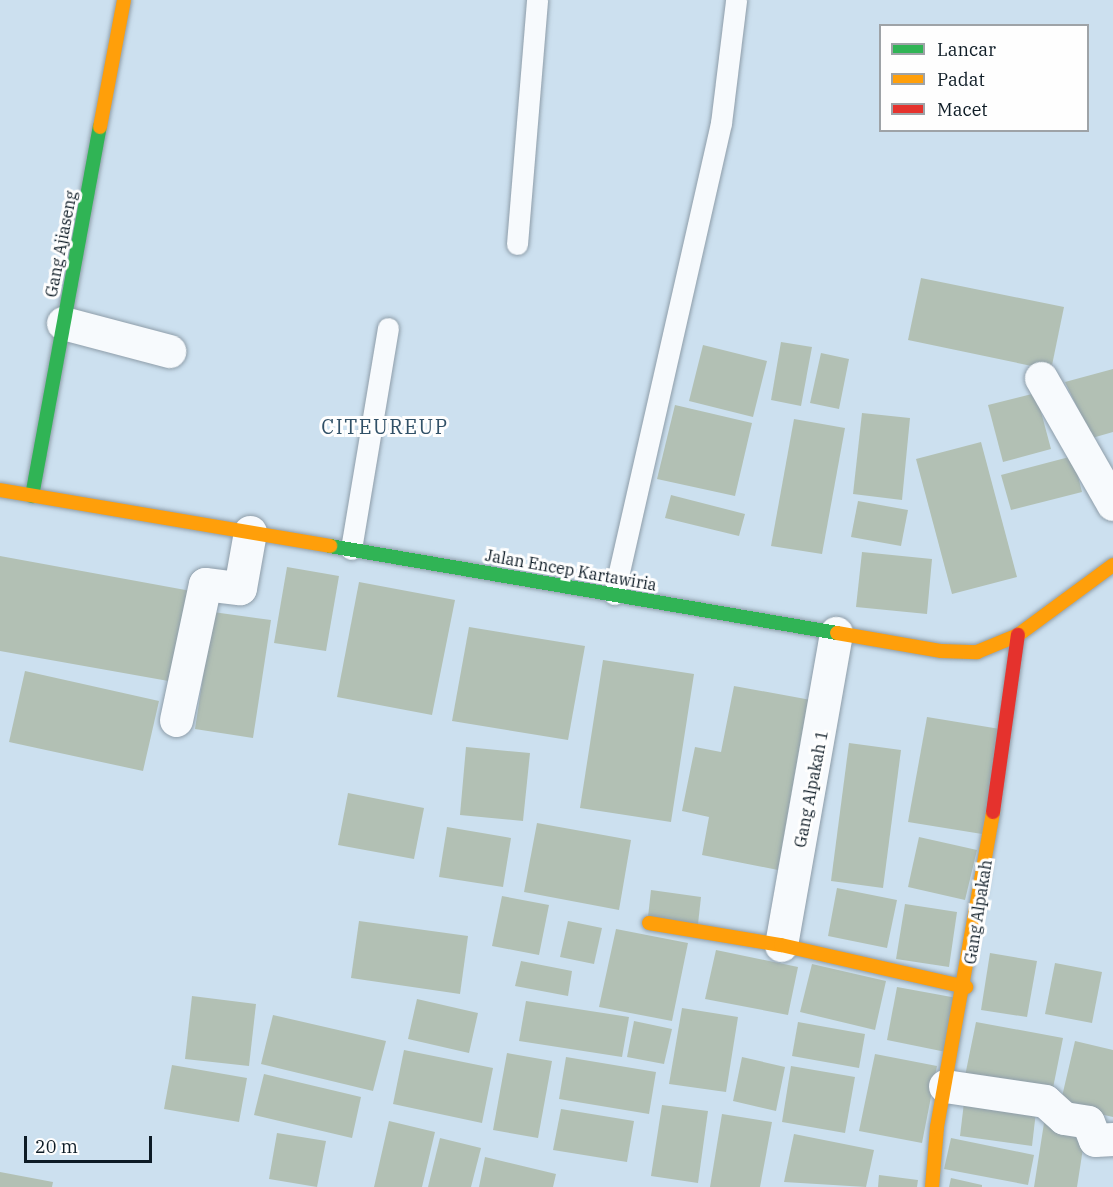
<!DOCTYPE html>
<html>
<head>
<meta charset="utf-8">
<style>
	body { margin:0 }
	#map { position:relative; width:1113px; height:1187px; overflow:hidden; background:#cce0ef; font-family:"IBM Plex Serif",serif }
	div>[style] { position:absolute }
	.building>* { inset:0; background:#b2c0b4 }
	.roads { filter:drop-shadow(0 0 2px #8e9da9) drop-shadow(0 0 2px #8e9da9) }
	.lane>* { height:21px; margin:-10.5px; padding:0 10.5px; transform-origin:10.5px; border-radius:10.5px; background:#f7fafd }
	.street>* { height:33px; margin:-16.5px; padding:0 16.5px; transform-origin:16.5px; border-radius:16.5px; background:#f7fafd }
	.fast>* { height:14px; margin:-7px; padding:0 7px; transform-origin:7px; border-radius:7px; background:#30b455 }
	.slow>* { height:14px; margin:-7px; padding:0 7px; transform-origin:7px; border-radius:7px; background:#ff9f0a }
	.jam>* { height:14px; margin:-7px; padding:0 7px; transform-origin:7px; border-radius:7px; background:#e5322d }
	span { translate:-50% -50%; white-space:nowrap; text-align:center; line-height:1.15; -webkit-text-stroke:6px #fefefe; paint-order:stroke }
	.street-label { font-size:16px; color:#0d1b25 }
	.quarter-label { font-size:20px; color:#305067; letter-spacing:1.5px }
	.legend { position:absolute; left:879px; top:24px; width:210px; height:108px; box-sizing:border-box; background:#fefefe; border:2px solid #9ea3a7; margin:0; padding:8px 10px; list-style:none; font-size:18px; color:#0d1b25 }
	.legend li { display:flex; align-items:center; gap:12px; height:30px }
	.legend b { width:30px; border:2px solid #9ea3a7 }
	.scale { position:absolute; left:24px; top:1136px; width:128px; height:27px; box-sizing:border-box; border:3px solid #0d1b25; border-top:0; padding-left:8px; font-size:18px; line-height:21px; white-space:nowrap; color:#0d1b25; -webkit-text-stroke:4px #fefefe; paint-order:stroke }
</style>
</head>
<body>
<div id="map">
	<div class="building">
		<div style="clip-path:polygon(921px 278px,1064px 307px,1051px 370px,908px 340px)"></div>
		<div style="clip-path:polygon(781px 342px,812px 347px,801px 406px,771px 400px)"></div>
		<div style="clip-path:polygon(703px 345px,767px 361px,753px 417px,689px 401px)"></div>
		<div style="clip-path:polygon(821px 353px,849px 359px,839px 409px,810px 403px)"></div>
		<div style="clip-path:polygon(1113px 369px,1113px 432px,1092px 438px,1065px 382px)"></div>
		<div style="clip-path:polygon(1036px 393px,1051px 449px,1003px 462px,988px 405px)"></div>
		<div style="clip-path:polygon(675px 405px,752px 423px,735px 496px,657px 479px)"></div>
		<div style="clip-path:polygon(862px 413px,910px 418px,902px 500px,853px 494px)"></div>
		<div style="clip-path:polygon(794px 419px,845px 428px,822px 554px,771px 546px)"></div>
		<div style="clip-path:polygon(981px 442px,1017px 577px,952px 594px,916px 459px)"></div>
		<div style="clip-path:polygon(1073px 456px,1082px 492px,1011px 510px,1001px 475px)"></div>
		<div style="clip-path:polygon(671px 495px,745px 514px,739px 536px,665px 518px)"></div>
		<div style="clip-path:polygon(858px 501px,908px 510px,901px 546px,851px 537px)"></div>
		<div style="clip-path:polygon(862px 552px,932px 559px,927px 614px,856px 607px)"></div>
		<div style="clip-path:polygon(0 556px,191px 591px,174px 682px,0 651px)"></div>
		<div style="clip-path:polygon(287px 567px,339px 576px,326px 651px,274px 643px)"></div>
		<div style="clip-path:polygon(359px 582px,455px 600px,432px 715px,337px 697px)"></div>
		<div style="clip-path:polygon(213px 612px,271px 620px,253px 738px,195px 729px)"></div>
		<div style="clip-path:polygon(469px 627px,585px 646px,568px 740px,452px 721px)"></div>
		<div style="clip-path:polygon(603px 660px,694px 674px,671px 822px,580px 808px)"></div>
		<div style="clip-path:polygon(25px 671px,159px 701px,143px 771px,9px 742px)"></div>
		<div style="clip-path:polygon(734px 686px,811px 700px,778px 870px,702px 855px,709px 817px,682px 811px,695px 747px,721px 752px)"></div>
		<div style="clip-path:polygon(927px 717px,1000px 729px,982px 834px,908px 822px)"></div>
		<div style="clip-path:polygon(849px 743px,901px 750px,883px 888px,831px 881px)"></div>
		<div style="clip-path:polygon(466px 747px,530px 753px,523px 821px,460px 815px)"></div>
		<div style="clip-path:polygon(348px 793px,424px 808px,414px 859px,338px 845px)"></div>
		<div style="clip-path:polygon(537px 823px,631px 840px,619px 910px,524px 892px)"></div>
		<div style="clip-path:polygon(447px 827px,511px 838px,503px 887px,439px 877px)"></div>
		<div style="clip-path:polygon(919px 837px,977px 850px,965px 900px,908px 887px)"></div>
		<div style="clip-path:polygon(837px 888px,897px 900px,887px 948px,828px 936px)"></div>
		<div style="clip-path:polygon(651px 890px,701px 897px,698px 924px,648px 917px)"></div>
		<div style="clip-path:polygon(502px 896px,549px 905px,539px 955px,492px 946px)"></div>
		<div style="clip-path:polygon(905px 904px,957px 912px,949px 967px,896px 959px)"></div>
		<div style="clip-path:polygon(359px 921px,468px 936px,460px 994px,351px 978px)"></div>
		<div style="clip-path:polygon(568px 921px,602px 928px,594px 964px,560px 957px)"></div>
		<div style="clip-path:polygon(616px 929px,688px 943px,672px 1021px,599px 1007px)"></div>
		<div style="clip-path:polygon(716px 950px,798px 967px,788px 1015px,705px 999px)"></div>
		<div style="clip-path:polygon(990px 953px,1037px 961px,1027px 1017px,981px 1010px)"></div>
		<div style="clip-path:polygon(521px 961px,572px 971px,568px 996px,515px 986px)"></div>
		<div style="clip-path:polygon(1055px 963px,1102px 972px,1092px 1023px,1045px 1014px)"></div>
		<div style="clip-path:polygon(812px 964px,886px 981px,875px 1030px,800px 1012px)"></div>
		<div style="clip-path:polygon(897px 987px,957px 998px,946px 1052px,887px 1040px)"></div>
		<div style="clip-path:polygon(192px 996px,256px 1004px,249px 1066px,185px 1059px)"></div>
		<div style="clip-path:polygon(417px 999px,478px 1013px,469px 1053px,408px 1039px)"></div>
		<div style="clip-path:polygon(526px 1001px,629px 1017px,622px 1057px,519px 1041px)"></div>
		<div style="clip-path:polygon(682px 1008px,738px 1017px,726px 1092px,669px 1084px)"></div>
		<div style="clip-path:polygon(273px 1015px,386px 1041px,373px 1091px,261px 1064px)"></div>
		<div style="clip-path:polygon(634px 1021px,672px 1029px,664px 1064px,627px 1057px)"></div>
		<div style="clip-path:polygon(798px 1022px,865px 1034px,859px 1068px,792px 1056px)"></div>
		<div style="clip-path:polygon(976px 1022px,1063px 1038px,1052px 1093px,965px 1076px)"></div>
		<div style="clip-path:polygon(1075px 1041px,1113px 1050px,1113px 1117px,1060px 1105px)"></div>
		<div style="clip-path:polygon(404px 1050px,493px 1068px,482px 1123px,393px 1104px)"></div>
		<div style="clip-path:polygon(507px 1053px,552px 1061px,538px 1138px,493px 1130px)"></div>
		<div style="clip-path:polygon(875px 1054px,937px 1066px,922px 1143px,859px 1131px)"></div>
		<div style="clip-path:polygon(566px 1057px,656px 1072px,649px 1114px,559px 1099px)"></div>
		<div style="clip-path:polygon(742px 1057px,785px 1067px,776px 1111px,733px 1101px)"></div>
		<div style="clip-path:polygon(172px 1065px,247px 1078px,239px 1122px,164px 1109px)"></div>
		<div style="clip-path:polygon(791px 1066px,855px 1077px,845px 1133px,782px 1122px)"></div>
		<div style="clip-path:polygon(264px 1074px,361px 1097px,352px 1138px,254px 1115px)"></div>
		<div style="clip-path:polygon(965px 1094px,1037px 1103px,1032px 1146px,960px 1136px)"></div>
		<div style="clip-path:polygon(662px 1105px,708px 1111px,698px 1183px,651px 1176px)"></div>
		<div style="clip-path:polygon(561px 1109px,634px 1121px,627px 1162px,553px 1150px)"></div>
		<div style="clip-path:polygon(722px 1114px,772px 1122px,760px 1187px,710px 1187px)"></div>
		<div style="clip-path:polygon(389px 1121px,435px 1132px,422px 1187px,374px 1187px)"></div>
		<div style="clip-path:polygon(1044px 1123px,1086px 1129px,1077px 1187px,1034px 1187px)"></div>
		<div style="clip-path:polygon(277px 1133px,326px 1141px,317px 1187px,269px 1179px)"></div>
		<div style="clip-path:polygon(794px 1134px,874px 1150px,866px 1187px,784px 1182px)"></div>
		<div style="clip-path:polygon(440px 1138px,481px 1148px,471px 1187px,428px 1187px)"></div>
		<div style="clip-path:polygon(951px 1138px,1034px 1155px,1028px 1185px,944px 1169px)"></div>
		<div style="clip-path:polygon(485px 1157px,556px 1174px,553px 1187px,479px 1187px)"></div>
		<div style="clip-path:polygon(0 1172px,53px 1182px,52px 1187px,0 1187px)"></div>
		<div style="clip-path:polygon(879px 1175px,918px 1180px,917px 1187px,878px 1187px)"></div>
		<div style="clip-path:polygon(951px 1178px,982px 1185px,982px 1187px,949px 1187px)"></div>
	</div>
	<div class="roads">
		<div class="lane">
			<div style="left:517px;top:244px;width:245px;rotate:-85.3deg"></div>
			<div style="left:351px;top:549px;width:224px;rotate:-80.5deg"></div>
			<div style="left:614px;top:594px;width:483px;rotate:-77.2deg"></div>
			<div style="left:721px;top:123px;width:124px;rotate:-83deg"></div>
		</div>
		<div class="street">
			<div style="left:63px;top:323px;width:110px;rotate:14.8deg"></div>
			<div style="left:1041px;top:378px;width:145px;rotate:60.3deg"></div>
			<div style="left:176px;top:720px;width:139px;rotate:-78deg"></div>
			<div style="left:205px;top:584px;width:35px;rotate:7deg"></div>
			<div style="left:240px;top:588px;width:57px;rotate:-79.9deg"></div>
			<div style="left:781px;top:945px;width:317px;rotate:-80deg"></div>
			<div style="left:945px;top:1086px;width:101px;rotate:8.5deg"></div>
			<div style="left:1045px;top:1101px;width:25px;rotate:42deg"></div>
			<div style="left:1064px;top:1118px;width:24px;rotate:9deg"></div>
			<div style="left:1088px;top:1122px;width:19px;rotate:69deg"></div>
			<div style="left:1095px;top:1140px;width:18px;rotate:-3deg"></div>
		</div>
		<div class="fast">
			<div style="left:32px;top:496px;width:375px;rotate:-79.6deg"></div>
			<div style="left:330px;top:546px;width:514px;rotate:9.74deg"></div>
		</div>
		<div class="slow">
			<div style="left:100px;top:127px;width:129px;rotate:-79.3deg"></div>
			<div style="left:0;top:490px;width:335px;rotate:9.6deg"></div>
			<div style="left:837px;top:633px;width:106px;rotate:9.8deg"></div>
			<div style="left:941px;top:651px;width:36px;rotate:2deg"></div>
			<div style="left:977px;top:652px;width:44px;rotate:-22.5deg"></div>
			<div style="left:1018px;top:635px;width:118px;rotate:-36.4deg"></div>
			<div style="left:649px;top:923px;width:134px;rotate:9.5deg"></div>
			<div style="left:781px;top:945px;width:190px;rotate:12.8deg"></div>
			<div style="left:932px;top:1187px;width:60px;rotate:-85.2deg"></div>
			<div style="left:937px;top:1127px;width:320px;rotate:-79.9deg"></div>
		</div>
		<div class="jam">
			<div style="left:993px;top:812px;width:179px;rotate:-82deg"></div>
		</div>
	</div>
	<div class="street-label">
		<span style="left:61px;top:244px;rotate:-79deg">Gang Ajiaseng</span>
		<span style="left:571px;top:570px;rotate:10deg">Jalan Encep Kartawiria</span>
		<span style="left:811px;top:789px;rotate:-79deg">Gang Alpakah 1</span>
		<span style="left:978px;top:912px;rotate:-81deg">Gang Alpakah</span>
	</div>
	<div class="quarter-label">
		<span style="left:385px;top:426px">CITEUREUP</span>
	</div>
	<ul class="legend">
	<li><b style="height:8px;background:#30b455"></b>Lancar</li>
	<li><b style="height:8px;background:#ff9f0a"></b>Padat</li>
	<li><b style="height:8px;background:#e5322d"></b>Macet</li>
	</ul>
	<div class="scale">20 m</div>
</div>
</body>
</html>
